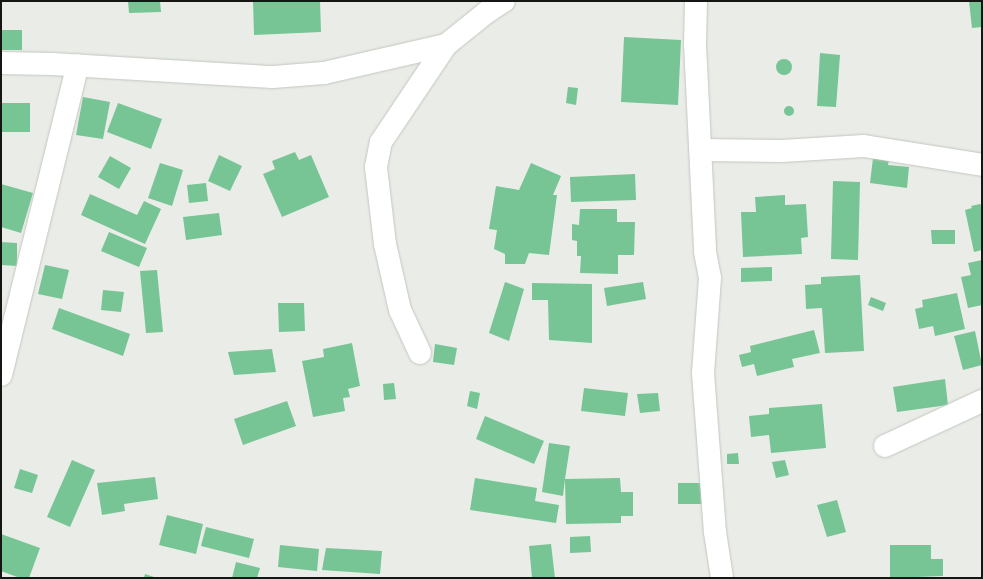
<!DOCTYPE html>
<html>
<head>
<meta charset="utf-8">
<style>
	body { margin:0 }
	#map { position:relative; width:983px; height:579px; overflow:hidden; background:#eaede7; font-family:Inter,sans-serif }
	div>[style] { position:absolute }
	.building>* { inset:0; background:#77c495 }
	.round { border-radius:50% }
	.roads { filter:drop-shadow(0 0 1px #c3c6c0) drop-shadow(0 0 1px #c3c6c0) }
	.street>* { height:22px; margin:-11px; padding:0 11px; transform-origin:11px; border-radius:11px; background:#fff }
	span { translate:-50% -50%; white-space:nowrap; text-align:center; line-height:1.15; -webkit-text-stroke:3.5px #eaede7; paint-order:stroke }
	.frame { position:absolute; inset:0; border:2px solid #151614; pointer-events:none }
</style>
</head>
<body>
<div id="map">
	<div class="building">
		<div style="clip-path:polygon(128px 1px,160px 1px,161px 12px,129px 13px)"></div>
		<div style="clip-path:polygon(253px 1px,320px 1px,321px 32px,254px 35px)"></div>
		<div style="clip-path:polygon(969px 1px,982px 1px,982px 27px,972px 28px)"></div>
		<div style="clip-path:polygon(1px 30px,22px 30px,22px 50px,1px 50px)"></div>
		<div style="clip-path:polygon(624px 37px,681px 40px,678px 105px,621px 102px)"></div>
		<div style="clip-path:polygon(820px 53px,840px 55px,836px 107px,817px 106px)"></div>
		<div class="round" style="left:776px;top:59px;width:16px;height:16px"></div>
		<div style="clip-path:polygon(568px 87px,578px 88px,576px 105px,566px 103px)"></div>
		<div style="clip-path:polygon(83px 97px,110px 102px,103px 139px,76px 135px)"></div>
		<div style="clip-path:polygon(1px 103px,30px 103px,30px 132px,1px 132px)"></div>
		<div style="clip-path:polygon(118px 103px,162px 119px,151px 149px,107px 132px)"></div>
		<div class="round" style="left:784px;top:106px;width:10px;height:10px"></div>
		<div style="clip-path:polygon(295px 152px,299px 160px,311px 155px,329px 197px,282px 217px,263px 174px,275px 169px,272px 161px)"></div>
		<div style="clip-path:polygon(219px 155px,242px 166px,230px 191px,208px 181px)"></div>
		<div style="clip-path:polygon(110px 156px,131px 168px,119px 189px,98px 177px)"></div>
		<div style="clip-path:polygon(873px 158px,889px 160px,888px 165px,909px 167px,907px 188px,870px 183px)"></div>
		<div style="clip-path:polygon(160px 163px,183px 170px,172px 206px,148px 198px)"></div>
		<div style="clip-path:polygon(531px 163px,561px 176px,553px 195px,557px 195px,549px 255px,529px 253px,525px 264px,505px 264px,505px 254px,494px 249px,497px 230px,489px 229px,496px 186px,519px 190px)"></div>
		<div style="clip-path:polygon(635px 174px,636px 200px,571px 202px,570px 177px)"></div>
		<div style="clip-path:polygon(833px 181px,860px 182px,858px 260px,831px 259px)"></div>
		<div style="clip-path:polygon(206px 183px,208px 201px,189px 203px,187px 185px)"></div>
		<div style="clip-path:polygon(1px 184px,33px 193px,21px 233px,1px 227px)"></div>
		<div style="clip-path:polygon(90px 194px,137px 215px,144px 201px,161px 209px,145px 244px,81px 215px)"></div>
		<div style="clip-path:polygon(785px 195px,785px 205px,806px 204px,808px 237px,801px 238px,802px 254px,743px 257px,741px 212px,756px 212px,755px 197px)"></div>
		<div style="clip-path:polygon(980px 204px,982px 206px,982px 250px,974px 252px,965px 210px,972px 208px,971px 206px)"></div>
		<div style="clip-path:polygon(580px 209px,617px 209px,617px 222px,635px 222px,634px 255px,618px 255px,618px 274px,580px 273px,581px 256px,577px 256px,577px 241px,572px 240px,572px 224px,579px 225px)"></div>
		<div style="clip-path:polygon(219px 213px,222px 235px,186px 240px,183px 217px)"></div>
		<div style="clip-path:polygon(931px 230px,955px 230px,955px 244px,932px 244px)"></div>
		<div style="clip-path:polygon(109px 232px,147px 248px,139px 267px,101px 251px)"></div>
		<div style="clip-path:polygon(1px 242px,17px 243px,17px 266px,1px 265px)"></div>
		<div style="clip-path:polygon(982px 260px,982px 305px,968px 308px,961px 277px,971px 275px,968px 263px)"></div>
		<div style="clip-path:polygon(45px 265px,69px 270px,62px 299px,38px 294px)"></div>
		<div style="clip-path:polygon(772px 267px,772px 281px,741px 282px,741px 268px)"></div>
		<div style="clip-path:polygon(157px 270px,163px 332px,146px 333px,140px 271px)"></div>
		<div style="clip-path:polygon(860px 275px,864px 351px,825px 353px,822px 308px,806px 309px,805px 285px,821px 284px,821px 277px)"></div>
		<div style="clip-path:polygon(505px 282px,524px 289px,509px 341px,489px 333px)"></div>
		<div style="clip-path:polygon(643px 282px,646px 299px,607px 306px,604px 288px)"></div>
		<div style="clip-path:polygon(532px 283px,592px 284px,592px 343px,549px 340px,548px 300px,532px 300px)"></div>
		<div style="clip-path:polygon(103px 290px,124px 292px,121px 312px,101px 310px)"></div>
		<div style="clip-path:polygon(957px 293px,965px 329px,935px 336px,933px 326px,919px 329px,915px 309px,923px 307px,922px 300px)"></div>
		<div style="clip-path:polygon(871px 297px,886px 303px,883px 311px,868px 305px)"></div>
		<div style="clip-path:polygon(278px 303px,304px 303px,305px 331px,279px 332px)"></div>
		<div style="clip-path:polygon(59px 308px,130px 334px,123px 356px,52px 329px)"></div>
		<div style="clip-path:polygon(814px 330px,820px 353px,792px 359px,794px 367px,757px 376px,754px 364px,742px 367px,739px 355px,751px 352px,750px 346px)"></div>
		<div style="clip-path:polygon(975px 331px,982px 365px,963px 370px,954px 336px)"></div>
		<div style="clip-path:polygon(352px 343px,360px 386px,348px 389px,350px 397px,343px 398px,345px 411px,313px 417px,302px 361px,324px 357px,323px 349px)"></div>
		<div style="clip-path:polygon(435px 344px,457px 348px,454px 365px,433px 362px)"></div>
		<div style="clip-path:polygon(272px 349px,276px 372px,234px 375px,228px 352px)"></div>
		<div style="clip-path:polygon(945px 379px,948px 405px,897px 412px,893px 387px)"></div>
		<div style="clip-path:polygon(394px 383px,396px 399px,384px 400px,383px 384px)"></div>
		<div style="clip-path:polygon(584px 388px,628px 393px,625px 416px,581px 411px)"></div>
		<div style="clip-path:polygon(470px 391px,480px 393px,477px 409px,467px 406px)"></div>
		<div style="clip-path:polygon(658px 393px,660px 411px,640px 413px,637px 394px)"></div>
		<div style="clip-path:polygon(287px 401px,296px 426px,243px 445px,234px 419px)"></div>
		<div style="clip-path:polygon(822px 404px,826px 448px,771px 453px,769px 435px,751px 437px,749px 416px,769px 414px,769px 408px)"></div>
		<div style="clip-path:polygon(485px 416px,544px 441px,534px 464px,476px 439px)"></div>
		<div style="clip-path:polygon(549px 443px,570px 446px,565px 479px,620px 478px,621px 492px,633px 492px,633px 516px,621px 516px,621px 523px,566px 524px,565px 479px,563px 496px,542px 492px)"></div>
		<div style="clip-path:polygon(738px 453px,739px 464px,727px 464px,727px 454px)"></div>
		<div style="clip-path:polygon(72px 460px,95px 470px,70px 527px,47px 517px)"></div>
		<div style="clip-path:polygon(785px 460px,789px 475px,776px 478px,772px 462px)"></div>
		<div style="clip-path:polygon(20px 469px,38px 475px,32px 493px,14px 488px)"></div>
		<div style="clip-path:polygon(155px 477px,158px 499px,124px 504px,125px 511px,102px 515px,97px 483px)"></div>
		<div style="clip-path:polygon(475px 478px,537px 488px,535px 501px,559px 505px,556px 523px,470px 510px)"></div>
		<div style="clip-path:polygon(678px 483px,706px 483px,706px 504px,678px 504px)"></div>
		<div style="clip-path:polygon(837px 500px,846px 532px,827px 537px,817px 505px)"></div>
		<div style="clip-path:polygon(167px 515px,203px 524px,196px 554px,159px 545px)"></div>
		<div style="clip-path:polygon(206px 527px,254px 539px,249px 558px,201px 546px)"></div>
		<div style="clip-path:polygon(1px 534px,40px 548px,29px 578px,20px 578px,1px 571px)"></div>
		<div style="clip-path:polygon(590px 536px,591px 552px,570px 553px,570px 537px)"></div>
		<div style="clip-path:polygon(551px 544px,555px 578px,532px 578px,529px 546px)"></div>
		<div style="clip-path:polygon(280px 545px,319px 549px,317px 571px,278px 567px)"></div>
		<div style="clip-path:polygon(890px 545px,931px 545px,931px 559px,943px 559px,943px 576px,890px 578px)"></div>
		<div style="clip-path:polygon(326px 548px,382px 551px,380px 574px,322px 570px)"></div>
		<div style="clip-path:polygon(236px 562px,260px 568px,257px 578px,232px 578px)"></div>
		<div style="clip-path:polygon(145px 574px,157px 578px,144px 578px)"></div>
	</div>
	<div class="roads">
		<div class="street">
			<div style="left:696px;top:1px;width:43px;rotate:91.3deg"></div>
			<div style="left:695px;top:44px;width:208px;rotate:87.2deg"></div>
			<div style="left:705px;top:252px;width:26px;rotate:79deg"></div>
			<div style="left:710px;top:278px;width:95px;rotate:94.2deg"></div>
			<div style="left:703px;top:373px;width:159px;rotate:85.7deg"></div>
			<div style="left:715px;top:532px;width:47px;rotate:81.3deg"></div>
			<div style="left:1px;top:63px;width:51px;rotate:1.1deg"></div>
			<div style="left:52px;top:64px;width:221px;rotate:3.4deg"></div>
			<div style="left:273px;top:77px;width:51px;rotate:-4.5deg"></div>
			<div style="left:324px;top:73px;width:125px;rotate:-12.9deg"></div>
			<div style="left:446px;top:45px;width:53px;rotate:-38.8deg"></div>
			<div style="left:487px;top:12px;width:20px;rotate:-33deg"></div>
			<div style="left:701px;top:150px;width:81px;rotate:0.7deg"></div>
			<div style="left:782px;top:151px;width:82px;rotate:-3.5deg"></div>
			<div style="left:864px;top:146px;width:120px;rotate:9.1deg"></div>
			<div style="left:420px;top:353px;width:47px;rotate:-114.9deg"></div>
			<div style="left:400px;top:310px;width:68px;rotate:-102.8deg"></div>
			<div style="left:385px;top:244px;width:78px;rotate:-96.7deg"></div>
			<div style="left:376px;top:167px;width:25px;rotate:-79deg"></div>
			<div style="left:381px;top:142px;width:117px;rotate:-56.2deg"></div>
			<div style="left:1px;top:375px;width:319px;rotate:-76.1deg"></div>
			<div style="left:885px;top:446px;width:107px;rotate:-24.9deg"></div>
		</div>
	</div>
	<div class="frame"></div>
</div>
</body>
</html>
